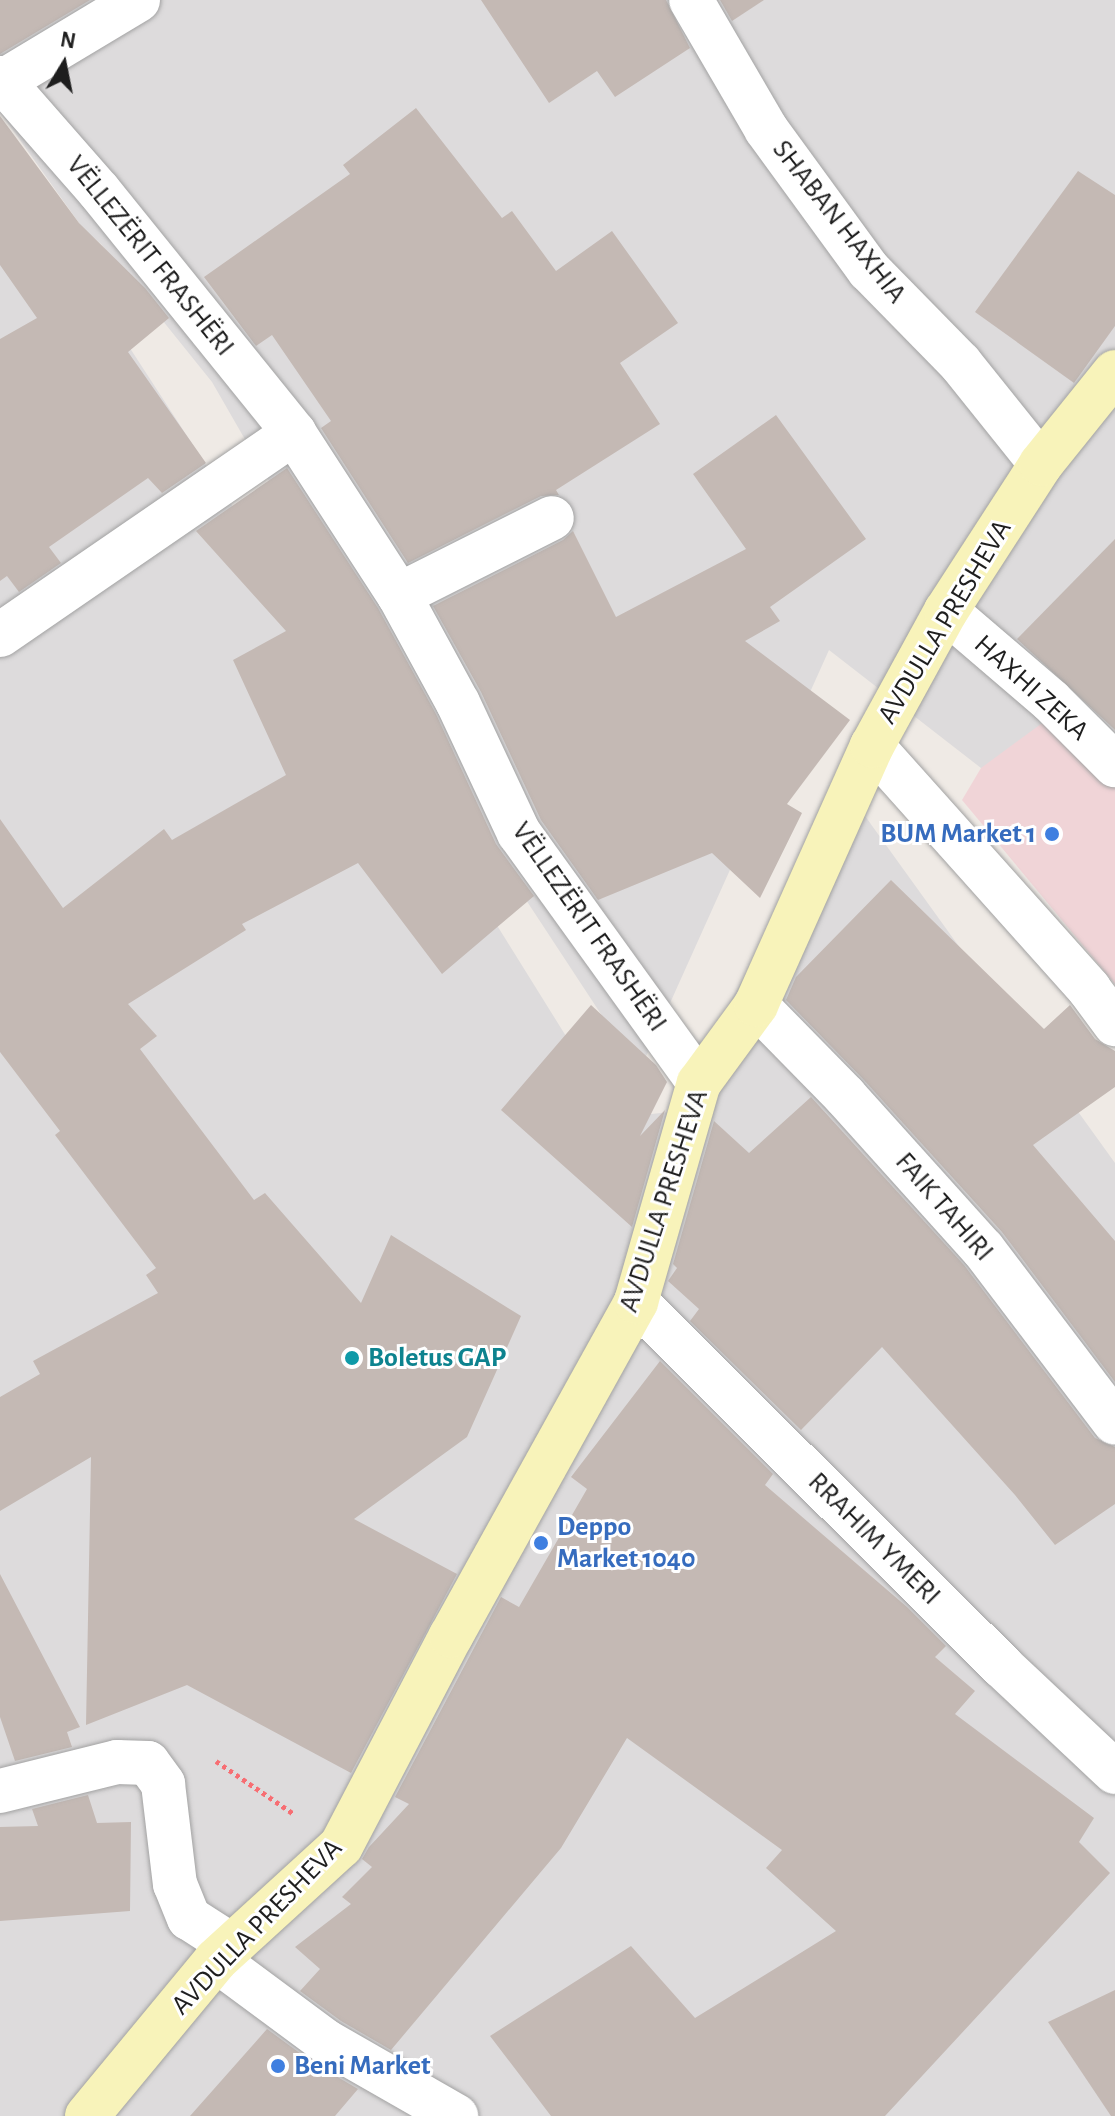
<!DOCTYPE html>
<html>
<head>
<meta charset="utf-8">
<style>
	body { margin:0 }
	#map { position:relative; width:1115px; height:2116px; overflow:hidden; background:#efeae5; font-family:"Alegreya Sans",sans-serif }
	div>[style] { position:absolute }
	.residential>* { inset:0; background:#dddbdc }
	.commercial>* { inset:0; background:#f0d4d7 }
	.building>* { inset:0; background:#c4b9b4 }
	.path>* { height:5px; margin-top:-2.5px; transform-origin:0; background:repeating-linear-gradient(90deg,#f76e73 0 4px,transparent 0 8px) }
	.roads { filter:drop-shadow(0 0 2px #a2a2a2) drop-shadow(0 0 2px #a2a2a2) }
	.street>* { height:44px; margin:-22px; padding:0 22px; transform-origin:22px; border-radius:22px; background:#fff }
	.secondary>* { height:44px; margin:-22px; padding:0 22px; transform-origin:22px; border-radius:22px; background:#f8f3ba }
	.dots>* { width:22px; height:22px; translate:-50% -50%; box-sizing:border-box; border:4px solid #fff; border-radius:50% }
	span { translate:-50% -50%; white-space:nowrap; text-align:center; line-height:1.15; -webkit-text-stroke:6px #fff; paint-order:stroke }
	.street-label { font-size:28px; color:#1e1e1e }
	.shop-label { font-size:28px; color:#366cbe; font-weight:700 }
	.right { translate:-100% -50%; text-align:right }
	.left { translate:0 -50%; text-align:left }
	.culture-label { font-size:28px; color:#0d838f; font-weight:700 }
	.north { position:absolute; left:24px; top:24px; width:80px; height:80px; -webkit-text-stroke:6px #fff; paint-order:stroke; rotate:10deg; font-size:22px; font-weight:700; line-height:32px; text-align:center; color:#1e1e1e }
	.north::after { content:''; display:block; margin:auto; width:28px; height:36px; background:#1e1e1e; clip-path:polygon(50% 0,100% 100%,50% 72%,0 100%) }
</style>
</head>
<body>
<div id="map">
	<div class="residential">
		<div style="clip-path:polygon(0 0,1115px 0,1115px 985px,981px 768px,829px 650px,639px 1072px,396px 702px,212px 382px,101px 244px,84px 230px,0 112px)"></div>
		<div style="clip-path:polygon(0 183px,124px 339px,308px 622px,617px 1118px,669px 1112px,847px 791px,1115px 1163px,1115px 2116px,0 2116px)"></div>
	</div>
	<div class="commercial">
		<div style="clip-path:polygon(1056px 713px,1115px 776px,1115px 984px,962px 800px,981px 768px)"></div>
	</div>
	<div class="building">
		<div style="clip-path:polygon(0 0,90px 0,0 54px)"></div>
		<div style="clip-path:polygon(481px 0,666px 0,690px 48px,615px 97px,597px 71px,549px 103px)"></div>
		<div style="clip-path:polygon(720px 0,764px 0,732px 21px)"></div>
		<div style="clip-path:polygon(416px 108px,502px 218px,512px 211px,556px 271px,612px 231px,678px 323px,620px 363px,660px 424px,556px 490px,559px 495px,541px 496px,408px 563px,321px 428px,331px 421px,272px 335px,256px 346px,204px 277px,350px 174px,343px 165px)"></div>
		<div style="clip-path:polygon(0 116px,79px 223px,145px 288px,169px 318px,128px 352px,206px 463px,162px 493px,148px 478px,49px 547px,61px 563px,19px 592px,7px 576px,0 581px,0 339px,37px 318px,0 265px)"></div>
		<div style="clip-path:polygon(1078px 171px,1115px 195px,1115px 326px,1074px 383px,975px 312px)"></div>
		<div style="clip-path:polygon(776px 415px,866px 539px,770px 607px,780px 621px,745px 641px,850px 720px,787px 804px,802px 813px,760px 898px,712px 853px,598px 900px,541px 820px,481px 692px,433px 606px,563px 540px,573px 531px,616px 617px,746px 549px,693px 474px)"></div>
		<div style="clip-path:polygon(287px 468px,378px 608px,436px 714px,496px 844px,534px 896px,442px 974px,358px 863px,242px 924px,246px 930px,128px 1004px,157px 1036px,140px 1049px,254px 1200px,265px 1193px,361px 1303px,391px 1235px,521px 1316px,467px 1437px,354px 1519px,457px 1574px,351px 1773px,187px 1685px,86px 1725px,91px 1457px,0 1511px,0 1397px,40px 1374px,33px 1361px,158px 1293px,146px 1275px,156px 1268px,55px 1135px,60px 1131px,0 1052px,0 819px,63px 908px,164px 829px,172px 840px,286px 775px,233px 660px,286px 631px,196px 531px)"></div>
		<div style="clip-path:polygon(1115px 539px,1115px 730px,1017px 639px)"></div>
		<div style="clip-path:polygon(891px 880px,1044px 1029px,1070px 1005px,1095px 1039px,1115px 1051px,1115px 1087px,1033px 1145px,1115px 1241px,1115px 1382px,1002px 1232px,863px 1079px,786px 1000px,796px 977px)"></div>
		<div style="clip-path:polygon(591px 1005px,656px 1065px,667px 1082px,640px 1136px,665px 1110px,632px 1227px,501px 1110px)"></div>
		<div style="clip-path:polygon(811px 1097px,964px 1265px,1095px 1438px,1115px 1447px,1115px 1504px,1055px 1545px,1015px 1495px,882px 1347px,801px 1430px,690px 1321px,699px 1309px,668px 1281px,677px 1268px,673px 1264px,714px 1121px,749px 1153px)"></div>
		<div style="clip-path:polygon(660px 1361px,773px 1474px,765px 1485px,907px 1607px,946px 1646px,935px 1657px,975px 1691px,955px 1714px,1094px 1818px,1079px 1842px,1110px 1873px,885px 2116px,551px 2116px,490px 2036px,631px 1946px,695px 2018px,836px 1931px,766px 1868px,782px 1850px,627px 1738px,561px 1848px,391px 2050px,341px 2021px,300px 1991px,320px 1969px,295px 1947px,351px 1904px,342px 1897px,372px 1867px,362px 1859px,369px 1847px,409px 1804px,395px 1797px,501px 1597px,519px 1607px,587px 1489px,571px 1477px)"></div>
		<div style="clip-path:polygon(0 1574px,80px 1727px,67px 1732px,72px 1747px,15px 1761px,0 1717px)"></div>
		<div style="clip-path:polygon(88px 1795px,97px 1823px,131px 1822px,130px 1911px,0 1921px,0 1827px,38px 1826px,32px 1809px)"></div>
		<div style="clip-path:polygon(1115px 1990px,1115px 2116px,1111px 2116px,1048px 2022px)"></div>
		<div style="clip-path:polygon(267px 2029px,312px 2062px,358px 2089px,335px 2116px,190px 2116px)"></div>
	</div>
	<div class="path">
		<div style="left:216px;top:1761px;width:94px;rotate:34.2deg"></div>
	</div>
	<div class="roads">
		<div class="street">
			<div style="left:691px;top:0;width:149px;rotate:59.8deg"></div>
			<div style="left:766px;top:129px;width:175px;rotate:53.9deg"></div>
			<div style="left:869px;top:270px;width:130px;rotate:45.6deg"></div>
			<div style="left:960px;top:363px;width:129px;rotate:51.3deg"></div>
			<div style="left:0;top:78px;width:150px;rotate:48.8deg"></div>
			<div style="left:99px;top:191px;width:311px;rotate:51.1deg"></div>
			<div style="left:294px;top:433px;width:193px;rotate:57.1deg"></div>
			<div style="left:399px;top:595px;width:123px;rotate:61.4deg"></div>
			<div style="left:458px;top:703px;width:144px;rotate:64.9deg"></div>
			<div style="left:519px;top:833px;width:308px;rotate:54.2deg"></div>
			<div style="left:0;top:83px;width:161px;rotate:-31deg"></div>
			<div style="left:399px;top:595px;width:171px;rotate:-26.7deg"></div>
			<div style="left:946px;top:611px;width:138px;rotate:40.6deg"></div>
			<div style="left:1051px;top:701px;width:91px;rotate:45deg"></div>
			<div style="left:0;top:635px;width:357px;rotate:-34.5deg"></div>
			<div style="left:872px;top:746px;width:326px;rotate:48.2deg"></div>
			<div style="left:1089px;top:989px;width:44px;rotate:53.4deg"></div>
			<div style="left:756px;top:1005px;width:127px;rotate:45.6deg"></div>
			<div style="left:845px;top:1096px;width:206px;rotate:48deg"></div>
			<div style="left:983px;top:1249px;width:218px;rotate:52.8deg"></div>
			<div style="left:636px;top:1302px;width:516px;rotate:44.84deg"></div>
			<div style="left:1002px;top:1666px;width:155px;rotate:43.2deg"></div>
			<div style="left:0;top:1791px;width:121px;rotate:-13.9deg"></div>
			<div style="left:117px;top:1762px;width:31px;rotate:2deg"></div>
			<div style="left:148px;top:1763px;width:26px;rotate:54deg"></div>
			<div style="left:163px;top:1784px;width:101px;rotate:83.2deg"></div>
			<div style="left:175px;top:1884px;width:37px;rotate:68deg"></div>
			<div style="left:189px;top:1918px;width:50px;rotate:32.7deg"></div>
			<div style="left:216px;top:1960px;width:138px;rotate:36.5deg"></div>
			<div style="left:327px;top:2042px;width:149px;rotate:29.8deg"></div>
		</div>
		<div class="secondary">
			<div style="left:87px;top:2116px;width:202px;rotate:-50.4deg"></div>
			<div style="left:216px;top:1960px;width:169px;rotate:-42.4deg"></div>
			<div style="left:341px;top:1846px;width:237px;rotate:-62.4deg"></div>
			<div style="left:451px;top:1636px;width:382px;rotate:-61deg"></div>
			<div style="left:636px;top:1302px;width:228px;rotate:-74deg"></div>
			<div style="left:699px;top:1083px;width:97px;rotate:-53.8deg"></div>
			<div style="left:756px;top:1005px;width:284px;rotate:-65.9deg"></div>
			<div style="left:872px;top:746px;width:154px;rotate:-61.3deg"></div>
			<div style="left:946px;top:611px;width:175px;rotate:-57.1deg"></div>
			<div style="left:1041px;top:464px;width:118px;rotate:-51.2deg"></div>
		</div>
	</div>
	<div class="dots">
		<div style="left:1052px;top:834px;background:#3f7fe0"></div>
		<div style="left:352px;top:1358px;background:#0f9aa8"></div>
		<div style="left:541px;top:1543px;background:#3f7fe0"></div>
		<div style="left:278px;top:2066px;background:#3f7fe0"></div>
	</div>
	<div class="street-label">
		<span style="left:839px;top:222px;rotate:52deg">SHABAN HAXHIA</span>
		<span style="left:150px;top:256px;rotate:51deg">VËLLEZËRIT FRASHËRI</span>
		<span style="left:945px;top:622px;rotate:-59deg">AVDULLA PRESHEVA</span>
		<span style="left:1031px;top:688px;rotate:42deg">HAXHI ZEKA</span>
		<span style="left:589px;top:927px;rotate:55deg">VËLLEZËRIT FRASHËRI</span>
		<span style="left:664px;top:1201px;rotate:-72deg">AVDULLA PRESHEVA</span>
		<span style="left:944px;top:1207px;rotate:49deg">FAIK TAHIRI</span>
		<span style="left:874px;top:1539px;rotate:45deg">RRAHIM YMERI</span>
		<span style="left:257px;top:1927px;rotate:-46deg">AVDULLA PRESHEVA</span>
	</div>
	<div class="shop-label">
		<span class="right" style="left:1036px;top:834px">BUM Market 1</span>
		<span class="left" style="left:557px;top:1543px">Deppo<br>Market 1040</span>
		<span class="left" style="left:294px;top:2066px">Beni Market</span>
	</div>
	<div class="culture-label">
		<span class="left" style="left:368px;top:1358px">Boletus GAP</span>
	</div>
	<div class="north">N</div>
</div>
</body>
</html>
